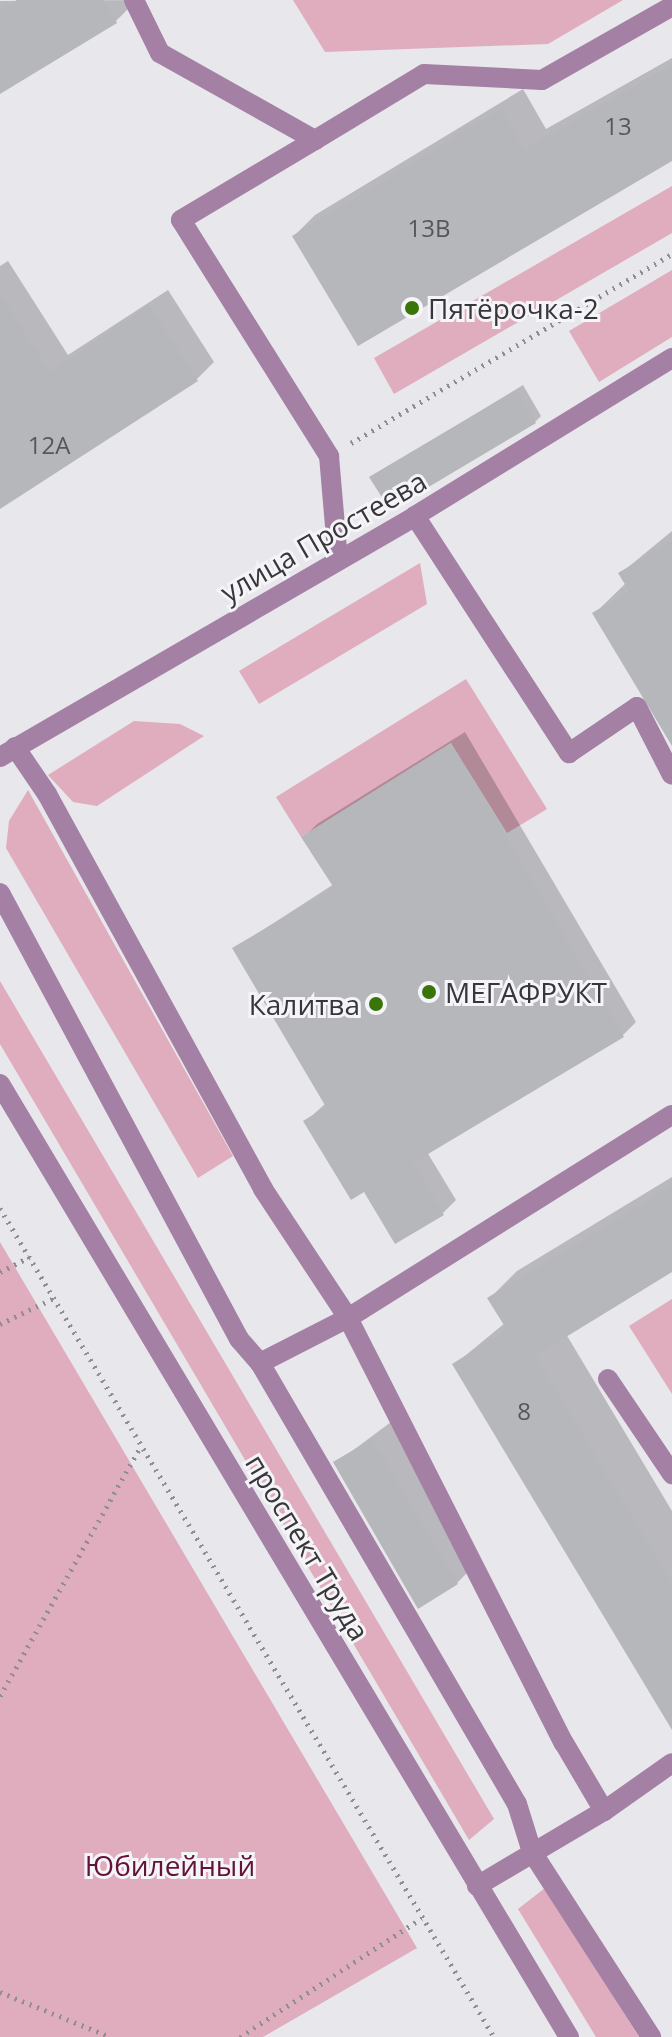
<!DOCTYPE html>
<html>
<head>
<meta charset="utf-8">
<style>
	body { margin:0 }
	#map { position:relative; width:672px; height:2037px; overflow:hidden; background:#e8e7eb; font-family:"Open Sans",sans-serif }
	div>[style] { position:absolute }
	.green>* { inset:0; background:#dfadbd }
	.shadow>* { inset:0; background:#0003 }
	.building>* { inset:0; background:#b5b7ba }
	.path>* { height:5px; margin-top:-2.5px; transform-origin:0; background:repeating-linear-gradient(90deg,#8f8e91 0 2px,transparent 0 8px) }
	.minor>* { height:20px; margin:-10px; padding:0 10px; transform-origin:10px; border-radius:10px; background:#a480a4 }
	.dots>* { width:22px; height:22px; translate:-50% -50%; box-sizing:border-box; border:4px solid #f5f4f8; border-radius:50% }
	span { translate:-50% -50%; white-space:nowrap; text-align:center; line-height:1.15; -webkit-text-stroke:6px #f5f4f8; paint-order:stroke }
	.number-label { font-size:24px; color:#565759 }
	.number-label span { -webkit-text-stroke-width:0 }
	.poi-label { font-size:28px; color:#373739 }
	.left { translate:0 -50%; text-align:left }
	.right { translate:-100% -50%; text-align:right }
	.street-label { font-size:28px; color:#373739 }
	.park-label { font-size:28px; color:#631338 }
</style>
</head>
<body>
<div id="map">
	<div class="green">
		<div style="clip-path:polygon(293px 0,623px 0,548px 44px,325px 52px)"></div>
		<div style="clip-path:polygon(672px 186px,672px 233px,394px 394px,374px 358px)"></div>
		<div style="clip-path:polygon(672px 270px,672px 337px,599px 382px,569px 331px)"></div>
		<div style="clip-path:polygon(420px 563px,427px 604px,259px 704px,239px 671px)"></div>
		<div style="clip-path:polygon(466px 679px,547px 809px,507px 833px,451px 743px,301px 837px,276px 797px)"></div>
		<div style="clip-path:polygon(134px 721px,180px 724px,204px 736px,97px 806px,73px 802px,48px 775px)"></div>
		<div style="clip-path:polygon(28px 790px,233px 1156px,198px 1178px,6px 848px,9px 821px)"></div>
		<div style="clip-path:polygon(0 981px,494px 1819px,469px 1840px,0 1044px)"></div>
		<div style="clip-path:polygon(0 1242px,417px 1948px,263px 2037px,0 2037px)"></div>
		<div style="clip-path:polygon(672px 1299px,672px 1394px,629px 1326px)"></div>
		<div style="clip-path:polygon(545px 1888px,639px 2037px,596px 2037px,518px 1909px)"></div>
	</div>
	<div class="shadow">
		<div style="clip-path:polygon(137px 0,116px 21px,0 91px,0 1px)"></div>
		<div style="clip-path:polygon(672px 58px,672px 159px,294px 236px,315px 215px,523px 89px,546px 129px)"></div>
		<div style="clip-path:polygon(8px 261px,68px 355px,168px 290px,214px 362px,196px 380px,0 507px,0 266px)"></div>
		<div style="clip-path:polygon(523px 385px,541px 416px,535px 422px,372px 477px)"></div>
		<div style="clip-path:polygon(672px 531px,672px 742px,595px 613px,626px 583px,621px 573px)"></div>
		<div style="clip-path:polygon(465px 732px,636px 1022px,623px 1035px,427px 1152px,456px 1200px,443px 1213px,365px 1189px,306px 1121px,326px 1103px,235px 948px,334px 884px,304px 837px,317px 824px)"></div>
		<div style="clip-path:polygon(672px 1177px,672px 1270px,566px 1334px,672px 1511px,672px 1713px,455px 1364px,505px 1323px,490px 1298px,517px 1271px)"></div>
		<div style="clip-path:polygon(391px 1422px,475px 1565px,457px 1583px,336px 1463px)"></div>
	</div>
	<div class="building">
		<div style="clip-path:polygon(17px 0,103px 0,117px 23px,0 94px,0 10px)"></div>
		<div style="clip-path:polygon(672px 65px,672px 161px,358px 346px,292px 236px,501px 109px,524px 149px)"></div>
		<div style="clip-path:polygon(0 295px,50px 372px,149px 306px,198px 381px,0 509px)"></div>
		<div style="clip-path:polygon(516px 390px,536px 423px,390px 510px,369px 477px)"></div>
		<div style="clip-path:polygon(672px 541px,672px 746px,592px 613px,629px 591px,618px 573px)"></div>
		<div style="clip-path:polygon(451px 743px,624px 1037px,413px 1163px,444px 1215px,395px 1244px,364px 1192px,351px 1200px,303px 1121px,326px 1107px,232px 948px,334px 888px,301px 837px)"></div>
		<div style="clip-path:polygon(672px 1186px,672px 1272px,535px 1356px,672px 1584px,672px 1730px,452px 1364px,507px 1330px,487px 1298px)"></div>
		<div style="clip-path:polygon(372px 1439px,458px 1584px,418px 1609px,333px 1462px)"></div>
	</div>
	<div class="path">
		<div style="left:351px;top:443px;width:373px;rotate:-30.5deg"></div>
		<div style="left:0;top:1208px;width:965px;rotate:59.21deg"></div>
		<div style="left:0;top:1272px;width:33px;rotate:-27deg"></div>
		<div style="left:0;top:1324px;width:60px;rotate:-25.7deg"></div>
		<div style="left:0;top:1696px;width:287px;rotate:-60.6deg"></div>
		<div style="left:0;top:1992px;width:120px;rotate:22.1deg"></div>
		<div style="left:240px;top:2037px;width:217px;rotate:-33.2deg"></div>
	</div>
	<div class="minor">
		<div style="left:134px;top:0;width:59px;rotate:63.9deg"></div>
		<div style="left:160px;top:53px;width:178px;rotate:29.3deg"></div>
		<div style="left:315px;top:140px;width:156px;rotate:149.2deg"></div>
		<div style="left:181px;top:220px;width:279px;rotate:57.9deg"></div>
		<div style="left:329px;top:456px;width:104px;rotate:85.1deg"></div>
		<div style="left:315px;top:140px;width:127px;rotate:-31.2deg"></div>
		<div style="left:424px;top:74px;width:118px;rotate:2.9deg"></div>
		<div style="left:542px;top:80px;width:150px;rotate:-29.6deg"></div>
		<div style="left:415px;top:516px;width:283px;rotate:57deg"></div>
		<div style="left:569px;top:753px;width:82px;rotate:-34.1deg"></div>
		<div style="left:637px;top:707px;width:76px;rotate:62.8deg"></div>
		<div style="left:15px;top:747px;width:57px;rotate:55.8deg"></div>
		<div style="left:47px;top:794px;width:450px;rotate:61.3deg"></div>
		<div style="left:263px;top:1189px;width:154px;rotate:56.6deg"></div>
		<div style="left:348px;top:1318px;width:477px;rotate:63.1deg"></div>
		<div style="left:564px;top:1743px;width:79px;rotate:59.5deg"></div>
		<div style="left:0;top:757px;width:480px;rotate:-30.1deg"></div>
		<div style="left:415px;top:516px;width:302px;rotate:-31.6deg"></div>
		<div style="left:0;top:893px;width:506px;rotate:61.81deg"></div>
		<div style="left:239px;top:1339px;width:32px;rotate:49deg"></div>
		<div style="left:260px;top:1363px;width:510px;rotate:59.77deg"></div>
		<div style="left:517px;top:1804px;width:50px;rotate:72.6deg"></div>
		<div style="left:532px;top:1852px;width:220px;rotate:57.2deg"></div>
		<div style="left:0;top:1084px;width:1110px;rotate:59.16deg"></div>
		<div style="left:260px;top:1363px;width:99px;rotate:-27.1deg"></div>
		<div style="left:348px;top:1318px;width:382px;rotate:-32.1deg"></div>
		<div style="left:608px;top:1379px;width:115px;rotate:56deg"></div>
		<div style="left:477px;top:1886px;width:147px;rotate:-30.6deg"></div>
		<div style="left:604px;top:1811px;width:83px;rotate:-35.2deg"></div>
	</div>
	<div class="dots">
		<div style="left:412px;top:308px;background:#3a7509"></div>
		<div style="left:429px;top:992px;background:#3a7509"></div>
		<div style="left:376px;top:1004px;background:#3a7509"></div>
	</div>
	<div class="number-label">
		<span style="left:618px;top:126px">13</span>
		<span style="left:429px;top:228px">13В</span>
		<span style="left:49px;top:445px">12А</span>
		<span style="left:524px;top:1411px">8</span>
	</div>
	<div class="poi-label">
		<span class="left" style="left:428px;top:308px">Пятёрочка-2</span>
		<span class="left" style="left:445px;top:992px">МЕГАФРУКТ</span>
		<span class="right" style="left:360px;top:1004px">Калитва</span>
	</div>
	<div class="street-label">
		<span style="left:323px;top:536px;rotate:-30deg">улица Простеева</span>
		<span style="left:308px;top:1547px;rotate:59deg">проспект Труда</span>
	</div>
	<div class="park-label">
		<span style="left:170px;top:1865px">Юбилейный</span>
	</div>
</div>
</body>
</html>
